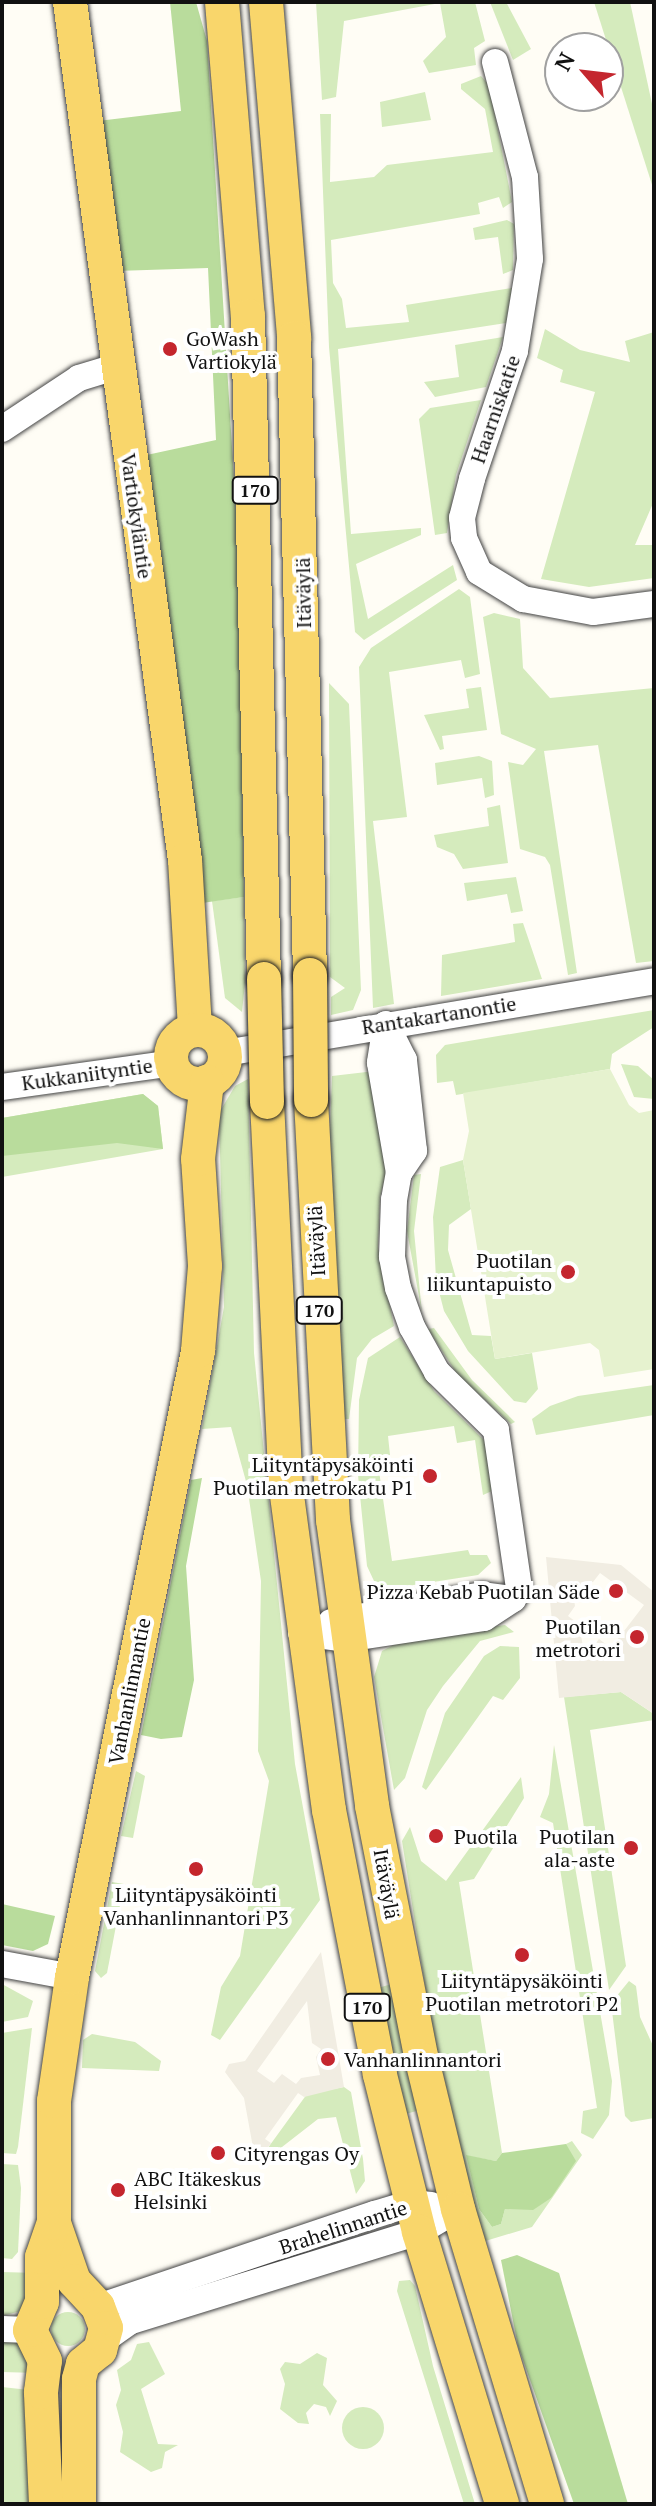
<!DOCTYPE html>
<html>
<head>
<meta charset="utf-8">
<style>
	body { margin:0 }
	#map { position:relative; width:656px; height:2506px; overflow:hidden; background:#fffdf5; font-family:"PT Serif",serif }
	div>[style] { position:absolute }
	.green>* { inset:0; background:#d5ebbd }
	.round { border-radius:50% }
	.forest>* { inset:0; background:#b9dc9c }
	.pitch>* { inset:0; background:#e6f2cf }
	.plaza>* { inset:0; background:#f1ede2 }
	.roads { filter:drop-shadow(0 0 2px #444) drop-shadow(0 0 2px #444) }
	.minor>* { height:26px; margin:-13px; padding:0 13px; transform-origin:13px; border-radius:13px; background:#fff }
	.major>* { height:34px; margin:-17px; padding:0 17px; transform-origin:17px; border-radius:17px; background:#f9d66b }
	.major>.ring { margin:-17px; padding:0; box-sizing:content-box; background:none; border:34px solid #f9d66b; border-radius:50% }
	.bridges { filter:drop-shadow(0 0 2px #222) drop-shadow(0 0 2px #222) }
	.major-bridge>* { height:34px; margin:-17px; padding:0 17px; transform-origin:17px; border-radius:17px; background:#f9d66b }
	.dots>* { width:22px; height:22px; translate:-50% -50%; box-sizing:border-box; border:4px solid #fff; border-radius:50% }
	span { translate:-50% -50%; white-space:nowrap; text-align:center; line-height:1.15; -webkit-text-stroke:8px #fff; paint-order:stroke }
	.shield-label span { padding:2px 6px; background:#fff; border:2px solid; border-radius:6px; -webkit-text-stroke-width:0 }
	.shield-label { font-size:18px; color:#111; font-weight:700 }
	.poi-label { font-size:20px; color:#111 }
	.left { translate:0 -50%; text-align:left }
	.right { translate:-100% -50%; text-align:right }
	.street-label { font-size:20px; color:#111 }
	.frame { position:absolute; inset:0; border:4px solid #111; pointer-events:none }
	.north { position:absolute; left:544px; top:32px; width:80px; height:80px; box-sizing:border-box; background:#fff; border:2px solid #a0a0a0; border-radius:50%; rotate:298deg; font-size:22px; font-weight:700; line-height:32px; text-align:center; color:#111 }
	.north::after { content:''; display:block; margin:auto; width:28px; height:36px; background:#c4262e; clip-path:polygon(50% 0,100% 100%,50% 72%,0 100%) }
</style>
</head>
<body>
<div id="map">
	<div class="green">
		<div style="clip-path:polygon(316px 2px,475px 2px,485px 41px,474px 48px,476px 65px,429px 73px,423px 61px,446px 37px,440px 3px,344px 21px,336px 97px,322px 100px)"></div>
		<div style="clip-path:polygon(490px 2px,506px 2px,531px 49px,513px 60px)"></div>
		<div style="clip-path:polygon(594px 2px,630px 2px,654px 113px,654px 191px)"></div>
		<div style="clip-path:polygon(481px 76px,489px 85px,512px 202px,503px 208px,499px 197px,478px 203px,480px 214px,331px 240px,333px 283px,342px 299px,346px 328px,409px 322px,406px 305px,512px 288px,506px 323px,338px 349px,351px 534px,421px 528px,421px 535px,356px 564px,368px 619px,453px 565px,457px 580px,364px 640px,355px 632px,329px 347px,320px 114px,331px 114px,330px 182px,374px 177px,387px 165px,493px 152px,485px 109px,461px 89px,461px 84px)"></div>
		<div style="clip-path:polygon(425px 92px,431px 120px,382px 127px,380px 102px)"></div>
		<div style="clip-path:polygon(507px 220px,514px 224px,513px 270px,503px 274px,498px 237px,475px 240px,473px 228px)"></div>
		<div style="clip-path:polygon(545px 329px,580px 350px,630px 362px,625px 341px,654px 332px,654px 501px,635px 545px,654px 545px,654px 578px,589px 587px,541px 579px,595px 392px,560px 382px,563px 370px,537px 358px)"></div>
		<div style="clip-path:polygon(503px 337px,486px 387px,435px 397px,424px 382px,459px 377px,455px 345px)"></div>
		<div style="clip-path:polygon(481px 400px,456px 475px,447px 533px,435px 535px,419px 419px,430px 408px)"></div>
		<div style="clip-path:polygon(459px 589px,470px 597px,480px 674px,465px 678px,461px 660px,389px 672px,407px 817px,373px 821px,394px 1004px,373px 1008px,359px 667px,371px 648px)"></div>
		<div style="clip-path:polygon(494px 613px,520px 619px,523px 668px,550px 698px,654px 688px,654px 961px,636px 963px,598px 745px,544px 751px,577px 973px,568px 975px,550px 865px,545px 857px,520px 849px,508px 762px,523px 765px,536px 749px,501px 734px,483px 617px)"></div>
		<div style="clip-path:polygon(329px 683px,349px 704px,361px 990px,353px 1010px,331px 1015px,331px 997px,345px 988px,330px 977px)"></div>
		<div style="clip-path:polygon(481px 687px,487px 730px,442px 736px,444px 749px,440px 750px,424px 715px,469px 708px,466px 689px)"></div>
		<div style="clip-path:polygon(479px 756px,492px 761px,494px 795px,485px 798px,482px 778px,437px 785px,435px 763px)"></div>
		<div style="clip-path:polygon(500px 805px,508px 863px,463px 869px,454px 854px,437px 847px,434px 835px,489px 826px,487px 808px)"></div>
		<div style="clip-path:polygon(516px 877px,523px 911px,511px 913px,507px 894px,467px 901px,464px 883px)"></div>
		<div style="clip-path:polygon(244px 897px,245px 983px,242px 1012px,225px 998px,212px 901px)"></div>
		<div style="clip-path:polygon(523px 923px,542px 979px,441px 996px,442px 955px,515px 942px,513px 924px)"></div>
		<div style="clip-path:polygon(654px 1010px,654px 1027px,612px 1054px,610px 1069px,456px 1095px,453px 1081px,437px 1083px,436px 1055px,445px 1045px)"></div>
		<div style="clip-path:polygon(621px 1064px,638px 1066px,654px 1080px,654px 1099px,634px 1097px)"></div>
		<div style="clip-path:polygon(375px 1071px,389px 1163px,380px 1197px,378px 1247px,394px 1326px,372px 1339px,357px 1358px,349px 1419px,338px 1419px,329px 1158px,332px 1076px)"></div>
		<div style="clip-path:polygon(248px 1079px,254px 1353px,295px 1764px,320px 1900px,220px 2040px,211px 2035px,221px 1987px,240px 1956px,269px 1781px,258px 1751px,261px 1581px,247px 1485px,231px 1427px,202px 1429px,224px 1307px,219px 1113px,235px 1086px)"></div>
		<div style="clip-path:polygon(143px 1094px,158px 1106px,163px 1149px,2px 1177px,2px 1118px)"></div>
		<div style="clip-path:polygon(463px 1160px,471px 1209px,449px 1225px,448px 1250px,472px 1335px,491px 1336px,495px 1359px,532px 1353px,538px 1389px,526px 1403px,514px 1401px,468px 1351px,444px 1311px,436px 1280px,433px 1217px,440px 1167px)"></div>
		<div style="clip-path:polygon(421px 1174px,414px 1231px,422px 1313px,407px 1231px,414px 1175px)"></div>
		<div style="clip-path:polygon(434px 1328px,472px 1380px,515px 1422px,511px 1424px,457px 1374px,428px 1329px)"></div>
		<div style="clip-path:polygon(400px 1337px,434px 1391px,486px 1442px,492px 1491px,483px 1495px,475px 1440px,457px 1443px,454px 1426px,388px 1436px,390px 1455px,377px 1457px,392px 1561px,468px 1550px,470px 1555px,487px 1555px,491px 1563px,478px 1575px,388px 1589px,374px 1581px,367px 1566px,358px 1475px,359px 1400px,368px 1358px)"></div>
		<div style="clip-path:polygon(654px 1385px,654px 1415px,536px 1435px,532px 1419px,550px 1406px,578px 1396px)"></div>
		<div style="clip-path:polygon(505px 1625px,514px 1632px,480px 1641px,443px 1686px,427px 1710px,405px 1778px,394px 1790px,374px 1677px,382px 1651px,405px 1639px)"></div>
		<div style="clip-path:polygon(500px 1646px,519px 1647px,520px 1678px,503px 1700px,493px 1696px,426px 1790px,422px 1787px,445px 1713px,484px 1656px)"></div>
		<div style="clip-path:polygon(621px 1692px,654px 1714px,654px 1720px,590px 1730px,626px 1966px,609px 1990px,564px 1697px)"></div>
		<div style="clip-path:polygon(554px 1745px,612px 2081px,609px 2115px,593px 2139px,581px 2133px,583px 2111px,597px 2108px,553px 1823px,540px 1817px,549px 1794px)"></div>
		<div style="clip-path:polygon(136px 1771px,145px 1776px,133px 1838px,121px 1836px)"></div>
		<div style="clip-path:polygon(521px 1777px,524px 1798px,474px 1879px,459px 1882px,502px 2153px,496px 2161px,467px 2156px,479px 2209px,492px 2227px,501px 2224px,505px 2209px,523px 2209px,551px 2198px,566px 2144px,572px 2141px,582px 2155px,532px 2227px,482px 2242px,441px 2087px,402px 1841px,410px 1827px,421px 1861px,446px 1881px)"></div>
		<div style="clip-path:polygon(112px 1882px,124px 1884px,107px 1973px,101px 1978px,95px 1971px)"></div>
		<div style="clip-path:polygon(629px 1981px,636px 1986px,640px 2017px,654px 2048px,654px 2118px,631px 2122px,625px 2116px,611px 2003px)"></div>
		<div style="clip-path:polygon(2px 1984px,33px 2001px,28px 2017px,2px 2022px)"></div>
		<div style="clip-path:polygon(392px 1984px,420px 2110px,402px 2115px,374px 1989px)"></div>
		<div style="clip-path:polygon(32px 2028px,18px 2147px,16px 2154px,2px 2153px,2px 2033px)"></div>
		<div style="clip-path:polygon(92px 2034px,135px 2042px,161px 2061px,159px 2071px,82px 2068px,83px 2040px)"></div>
		<div style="clip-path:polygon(344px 2087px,351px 2092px,363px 2159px,365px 2181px,356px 2194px,336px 2117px,318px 2119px,264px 2161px,262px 2156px,307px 2094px)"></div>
		<div style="clip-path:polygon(2px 2164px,18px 2165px,21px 2188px,18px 2252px,12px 2259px,2px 2258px)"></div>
		<div style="clip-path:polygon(2px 2272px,37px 2273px,21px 2311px,2px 2316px)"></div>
		<div style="clip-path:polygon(410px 2280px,415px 2286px,433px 2366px,475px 2504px,464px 2504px,397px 2291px,399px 2281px)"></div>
		<div class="round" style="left:51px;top:2312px;width:34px;height:34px"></div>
		<div style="clip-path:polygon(2px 2341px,20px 2343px,37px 2373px,2px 2372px)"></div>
		<div style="clip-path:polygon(149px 2342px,165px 2374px,141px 2389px,158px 2444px,178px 2445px,165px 2452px,162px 2468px,151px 2472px,120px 2452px,123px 2432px,116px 2405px,121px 2390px,117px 2370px,131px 2360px,137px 2344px)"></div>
		<div style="clip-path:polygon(317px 2353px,327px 2358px,323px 2385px,337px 2401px,330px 2416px,326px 2407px,314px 2404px,306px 2413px,309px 2424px,298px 2423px,280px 2409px,285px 2384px,280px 2369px,285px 2362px,300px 2364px)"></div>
		<div style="clip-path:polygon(2px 2387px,29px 2390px,32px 2504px,2px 2504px)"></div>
		<div class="round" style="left:342px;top:2407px;width:42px;height:42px"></div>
	</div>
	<div class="forest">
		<div style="clip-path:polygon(170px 2px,196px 2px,207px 41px,239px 561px,244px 897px,202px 903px,142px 456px,216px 440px,208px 268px,116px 271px,98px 121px,181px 111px)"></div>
		<div style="clip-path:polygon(143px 1094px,158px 1106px,163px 1149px,117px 1143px,2px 1156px,2px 1118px)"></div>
		<div style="clip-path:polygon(202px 1478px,186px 1566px,194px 1680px,182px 1737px,161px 1739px,141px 1735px,191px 1480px)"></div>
		<div style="clip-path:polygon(2px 1904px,55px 1916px,48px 1944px,33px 1951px,2px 1945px)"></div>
		<div style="clip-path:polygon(566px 2144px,576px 2161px,551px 2198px,533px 2210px,505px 2209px,501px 2224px,492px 2227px,479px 2209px,466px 2155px,496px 2161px,502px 2153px)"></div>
		<div style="clip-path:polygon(517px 2255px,559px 2273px,628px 2504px,574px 2504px,518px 2346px,501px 2260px)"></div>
	</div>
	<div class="pitch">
		<div style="clip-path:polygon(610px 1069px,629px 1105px,639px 1113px,654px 1110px,654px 1369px,604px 1377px,599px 1350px,590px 1343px,495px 1359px,463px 1160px,469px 1131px,463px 1093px)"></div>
	</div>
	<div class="plaza">
		<div style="clip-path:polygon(evenodd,546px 1557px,621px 1565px,654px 1592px,654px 1714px,621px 1692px,559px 1698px,546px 1557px,600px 1573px,644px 1605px,611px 1648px,599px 1639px,585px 1658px,579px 1624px,568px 1616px,575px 1606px,572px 1586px,593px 1582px,600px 1573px)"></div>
		<div style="clip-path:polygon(evenodd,321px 1952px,344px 2087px,304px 2097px,298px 2093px,265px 2139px,271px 2143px,256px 2164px,244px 2098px,225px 2072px,229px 2064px,245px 2061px,321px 1952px,307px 2001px,312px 2043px,321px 2049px,316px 2057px,320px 2075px,301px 2078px,296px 2084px,282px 2074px,274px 2083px,257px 2071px,307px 2001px)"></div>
	</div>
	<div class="roads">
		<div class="minor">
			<div style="left:495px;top:62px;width:119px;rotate:75.4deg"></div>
			<div style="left:525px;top:177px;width:82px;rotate:86.5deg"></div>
			<div style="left:530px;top:259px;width:93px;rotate:99.3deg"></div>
			<div style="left:515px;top:351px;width:135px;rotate:108.6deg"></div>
			<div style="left:472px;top:479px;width:40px;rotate:104.4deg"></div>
			<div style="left:462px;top:518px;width:20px;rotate:84deg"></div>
			<div style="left:464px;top:538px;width:37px;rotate:66deg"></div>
			<div style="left:479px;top:572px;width:52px;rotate:31.5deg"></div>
			<div style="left:523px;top:599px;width:71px;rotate:10.5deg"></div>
			<div style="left:593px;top:612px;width:62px;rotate:-7.5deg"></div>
			<div style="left:2px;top:429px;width:92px;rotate:-33.5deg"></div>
			<div style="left:79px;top:378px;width:39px;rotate:-17deg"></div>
			<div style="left:386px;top:1024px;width:39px;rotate:99deg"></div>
			<div style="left:380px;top:1063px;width:112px;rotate:80.2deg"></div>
			<div style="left:225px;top:1053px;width:435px;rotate:-9.5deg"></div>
			<div style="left:2px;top:1087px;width:172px;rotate:-8deg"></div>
			<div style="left:331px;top:1622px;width:154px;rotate:-10.1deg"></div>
			<div style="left:483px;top:1595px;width:30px;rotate:8deg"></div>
			<div style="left:301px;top:1633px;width:45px;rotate:7.6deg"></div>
			<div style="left:346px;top:1639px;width:140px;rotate:-8.7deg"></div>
			<div style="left:484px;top:1618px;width:35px;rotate:-33deg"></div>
			<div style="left:513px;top:1599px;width:13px;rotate:-61deg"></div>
			<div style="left:519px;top:1588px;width:160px;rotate:-98.3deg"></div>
			<div style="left:496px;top:1430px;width:83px;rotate:-135.5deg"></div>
			<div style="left:437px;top:1372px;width:51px;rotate:-119.1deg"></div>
			<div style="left:412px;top:1327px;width:41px;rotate:-109.7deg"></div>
			<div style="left:398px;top:1288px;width:32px;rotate:-101deg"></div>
			<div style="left:392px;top:1257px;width:57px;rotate:-88deg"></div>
			<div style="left:394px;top:1200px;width:27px;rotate:-80deg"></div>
			<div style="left:399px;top:1173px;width:27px;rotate:-56deg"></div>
			<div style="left:414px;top:1151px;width:92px;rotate:-96.3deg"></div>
			<div style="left:404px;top:1060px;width:40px;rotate:-116.6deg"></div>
			<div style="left:2px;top:1964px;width:71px;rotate:10.5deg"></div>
			<div style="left:98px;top:2307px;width:292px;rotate:-18.6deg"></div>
			<div style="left:375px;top:2214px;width:39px;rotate:-17deg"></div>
			<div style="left:412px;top:2203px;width:19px;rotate:6deg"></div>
			<div style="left:2px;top:2329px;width:28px;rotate:2deg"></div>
			<div style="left:105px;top:2339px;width:32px;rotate:-35deg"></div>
			<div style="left:131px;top:2321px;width:301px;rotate:-17.2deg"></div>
			<div style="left:419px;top:2232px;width:45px;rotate:-30.5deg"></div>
		</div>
		<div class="major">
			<div style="left:70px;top:2px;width:866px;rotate:82.37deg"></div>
			<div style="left:185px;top:860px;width:170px;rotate:86.6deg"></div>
			<div style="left:222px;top:2px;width:315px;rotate:85.3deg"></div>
			<div style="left:248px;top:316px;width:663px;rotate:88.62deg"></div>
			<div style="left:266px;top:2px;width:337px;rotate:85.2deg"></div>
			<div style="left:294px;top:338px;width:637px;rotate:88.56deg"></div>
			<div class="ring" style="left:171px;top:1030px;width:20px;height:20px"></div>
			<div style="left:311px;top:1100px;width:421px;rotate:87deg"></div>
			<div style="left:333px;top:1520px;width:289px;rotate:82.2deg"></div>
			<div style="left:372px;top:1806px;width:259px;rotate:78.9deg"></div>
			<div style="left:422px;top:2060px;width:153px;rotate:76.4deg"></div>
			<div style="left:458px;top:2209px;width:308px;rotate:73.2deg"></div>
			<div style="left:267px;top:1102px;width:386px;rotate:87.2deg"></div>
			<div style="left:286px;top:1488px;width:325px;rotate:82.4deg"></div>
			<div style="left:329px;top:1810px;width:270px;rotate:79.1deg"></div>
			<div style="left:380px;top:2075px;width:162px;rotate:76deg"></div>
			<div style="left:419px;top:2232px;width:284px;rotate:73deg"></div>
			<div style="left:54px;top:2223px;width:61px;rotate:71deg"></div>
			<div style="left:74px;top:2281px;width:35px;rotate:47deg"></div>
			<div style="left:98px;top:2307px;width:22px;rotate:69deg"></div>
			<div style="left:106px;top:2328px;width:23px;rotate:105deg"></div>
			<div style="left:100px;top:2350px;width:22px;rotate:141deg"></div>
			<div style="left:83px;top:2364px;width:16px;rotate:105deg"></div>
			<div style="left:79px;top:2379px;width:125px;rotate:90deg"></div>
			<div style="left:46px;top:2504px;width:112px;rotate:-92.6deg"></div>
			<div style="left:41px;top:2392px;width:31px;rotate:-83deg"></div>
			<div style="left:45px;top:2361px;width:34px;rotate:-116deg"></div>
			<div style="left:30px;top:2330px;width:30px;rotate:-67deg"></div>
			<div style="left:42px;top:2302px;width:45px;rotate:-90deg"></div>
			<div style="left:42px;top:2257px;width:36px;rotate:-71deg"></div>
			<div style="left:54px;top:2223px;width:122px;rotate:-90deg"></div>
			<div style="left:54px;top:2101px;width:125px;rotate:-81.7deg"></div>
			<div style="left:72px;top:1977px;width:639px;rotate:-78.62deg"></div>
			<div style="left:198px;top:1351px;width:85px;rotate:-85.3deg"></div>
			<div style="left:205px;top:1266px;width:107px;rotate:-93.7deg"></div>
			<div style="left:198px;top:1159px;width:78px;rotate:-83.3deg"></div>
		</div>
	</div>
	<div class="bridges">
		<div class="major-bridge">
			<div style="left:310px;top:975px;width:125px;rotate:89.5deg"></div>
			<div style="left:264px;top:979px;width:123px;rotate:88.6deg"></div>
		</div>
	</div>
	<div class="dots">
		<div style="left:170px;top:349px;background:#c4262e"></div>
		<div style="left:568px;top:1272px;background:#c4262e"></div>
		<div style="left:430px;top:1476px;background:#c4262e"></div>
		<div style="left:616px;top:1591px;background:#c4262e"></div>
		<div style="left:637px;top:1637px;background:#c4262e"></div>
		<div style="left:436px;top:1836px;background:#c4262e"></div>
		<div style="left:631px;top:1848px;background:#c4262e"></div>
		<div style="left:196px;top:1869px;background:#c4262e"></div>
		<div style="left:522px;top:1955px;background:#c4262e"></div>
		<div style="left:328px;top:2059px;background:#c4262e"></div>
		<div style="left:218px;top:2153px;background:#c4262e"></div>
		<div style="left:118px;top:2190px;background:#c4262e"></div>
	</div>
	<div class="shield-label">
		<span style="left:255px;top:490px">170</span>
		<span style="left:319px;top:1310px">170</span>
		<span style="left:367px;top:2007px">170</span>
	</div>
	<div class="poi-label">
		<span class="left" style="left:186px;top:350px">GoWash<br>Vartiokylä</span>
		<span class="right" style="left:552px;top:1272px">Puotilan<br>liikuntapuisto</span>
		<span class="right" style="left:414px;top:1476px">Liityntäpysäköinti<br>Puotilan metrokatu P1</span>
		<span class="right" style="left:600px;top:1591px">Pizza Kebab Puotilan Säde</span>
		<span class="right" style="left:621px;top:1638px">Puotilan<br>metrotori</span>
		<span class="left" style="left:454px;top:1836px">Puotila</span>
		<span class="right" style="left:615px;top:1848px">Puotilan<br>ala-aste</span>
		<span style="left:196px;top:1906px">Liityntäpysäköinti<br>Vanhanlinnantori P3</span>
		<span style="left:522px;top:1992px">Liityntäpysäköinti<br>Puotilan metrotori P2</span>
		<span class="left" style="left:344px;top:2059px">Vanhanlinnantori</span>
		<span class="left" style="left:234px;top:2153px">Cityrengas Oy</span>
		<span class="left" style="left:134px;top:2190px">ABC Itäkeskus<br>Helsinki</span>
	</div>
	<div class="street-label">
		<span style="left:495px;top:409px;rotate:-71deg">Haarniskatie</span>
		<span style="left:137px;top:516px;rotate:82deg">Vartiokyläntie</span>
		<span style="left:303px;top:593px;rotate:-91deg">Itäväylä</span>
		<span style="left:439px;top:1015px;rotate:-9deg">Rantakartanontie</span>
		<span style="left:87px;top:1074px;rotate:-8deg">Kukkaniityntie</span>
		<span style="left:316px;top:1241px;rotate:-93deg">Itäväylä</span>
		<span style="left:129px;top:1691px;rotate:-79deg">Vanhanlinnantie</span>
		<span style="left:387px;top:1884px;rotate:80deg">Itäväylä</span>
		<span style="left:343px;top:2227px;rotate:-18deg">Brahelinnantie</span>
	</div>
	<div class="frame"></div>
	<div class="north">N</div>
</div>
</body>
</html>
